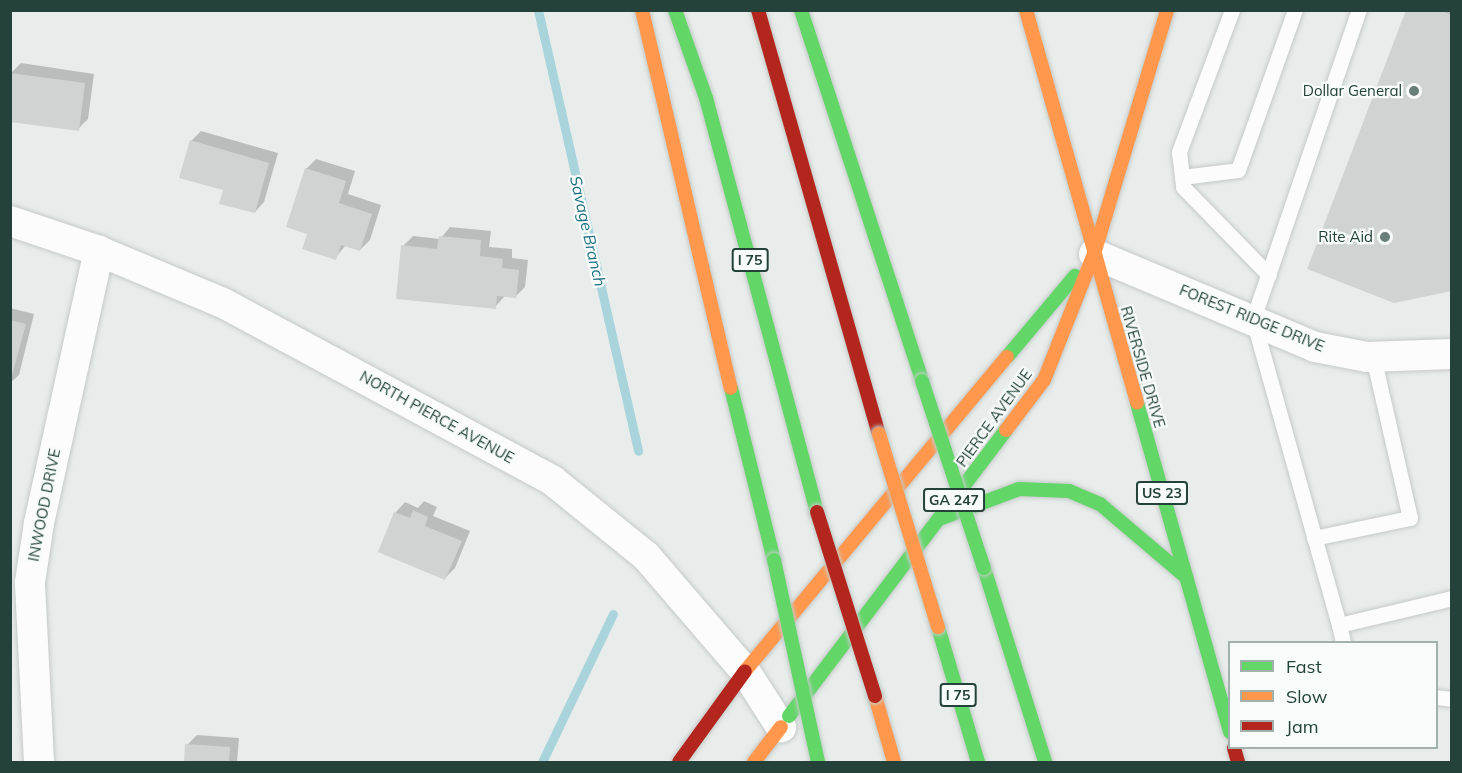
<!DOCTYPE html>
<html>
<head>
<meta charset="utf-8">
<style>
	body { margin:0 }
	#map { position:relative; width:1462px; height:773px; overflow:hidden; background:#e8edeb; font-family:Mulish,sans-serif }
	div>[style] { position:absolute }
	.shadow>* { inset:0; background:#0003 }
	.stream>* { height:9px; margin:-4.5px; padding:0 4.5px; transform-origin:4.5px; border-radius:4.5px; background:#a9d4db }
	.building>* { inset:0; background:#cfd4d2 }
	.roads { filter:drop-shadow(0 0 2px #c5cac8) drop-shadow(0 0 2px #c5cac8) }
	.lane>* { height:15px; margin:-7.5px; padding:0 7.5px; transform-origin:7.5px; border-radius:7.5px; background:#fcfcfc }
	.street>* { height:30px; margin:-15px; padding:0 15px; transform-origin:15px; border-radius:15px; background:#fcfcfc }
	.fast>* { height:14px; margin:-7px; padding:0 7px; transform-origin:7px; border-radius:7px; background:#63d668 }
	.slow>* { height:14px; margin:-7px; padding:0 7px; transform-origin:7px; border-radius:7px; background:#ff974d }
	.jam>* { height:14px; margin:-7px; padding:0 7px; transform-origin:7px; border-radius:7px; background:#b3261e }
	.bridges { filter:drop-shadow(0 0 2px #c3ccc9) drop-shadow(0 0 2px #c3ccc9) }
	.fast-bridge>* { height:14px; margin:-7px; padding:0 7px; transform-origin:7px; border-radius:7px; background:#63d668 }
	.slow-bridge>* { height:14px; margin:-7px; padding:0 7px; transform-origin:7px; border-radius:7px; background:#ff974d }
	.jam-bridge>* { height:14px; margin:-7px; padding:0 7px; transform-origin:7px; border-radius:7px; background:#b3261e }
	.dots>* { width:16px; height:16px; translate:-50% -50%; box-sizing:border-box; border:3px solid #f7fbf9; border-radius:50% }
	span { translate:-50% -50%; white-space:nowrap; text-align:center; line-height:1.15; -webkit-text-stroke:4.5px #f7fbf9; paint-order:stroke }
	.shield-label span { padding:2px 4px; background:#f7fbf9; border:2px solid; border-radius:4px; -webkit-text-stroke-width:0 }
	.shield-label { font-size:14px; color:#24423a; font-weight:700 }
	.poi-label { font-size:15px; color:#24423a }
	.right { translate:-100% -50%; text-align:right }
	.street-label { font-size:15px; color:#24423a }
	.water-label { font-size:16px; color:#1c6f80; font-style:italic }
	.frame { position:absolute; inset:0; border:12px solid #24423a; pointer-events:none }
	.legend { position:absolute; left:1228px; top:641px; width:210px; height:108px; box-sizing:border-box; background:#f7fbf9; border:2px solid #a3b1ad; margin:0; padding:8px 10px; list-style:none; font-size:18px; color:#24423a }
	.legend li { display:flex; align-items:center; gap:12px; height:30px }
	.legend b { width:30px; border:2px solid #a3b1ad }
</style>
</head>
<body>
<div id="map">
	<div class="shadow">
		<div style="clip-path:polygon(1408px 10px,1452px 10px,1452px 289px)"></div>
		<div style="clip-path:polygon(21px 63px,94px 74px,88px 119px,78px 129px,11px 73px)"></div>
		<div style="clip-path:polygon(201px 131px,278px 153px,264px 202px,255px 212px,225px 189px,191px 141px)"></div>
		<div style="clip-path:polygon(316px 159px,355px 171px,348px 194px,381px 205px,370px 240px,360px 250px,346px 245px,335px 258px,309px 233px,306px 169px)"></div>
		<div style="clip-path:polygon(450px 227px,491px 231px,489px 247px,512px 249px,512px 258px,528px 260px,525px 287px,515px 297px,505px 296px,495px 307px,403px 246px,413px 236px,440px 239px)"></div>
		<div style="clip-path:polygon(10px 308px,34px 314px,19px 375px,10px 383px)"></div>
		<div style="clip-path:polygon(424px 501px,437px 507px,433px 516px,470px 531px,455px 568px,445px 578px,380px 552px,396px 512px,405px 502px,418px 508px)"></div>
		<div style="clip-path:polygon(197px 735px,239px 738px,237px 762px,186px 762px,187px 745px)"></div>
	</div>
	<div class="stream">
		<div style="left:538px;top:10px;width:452px;rotate:77.2deg"></div>
		<div style="left:542px;top:762px;width:164px;rotate:-64.4deg"></div>
	</div>
	<div class="building">
		<div style="clip-path:polygon(1406px 10px,1440px 10px,1452px 15px,1452px 291px,1394px 303px,1307px 269px)"></div>
		<div style="clip-path:polygon(10px 73px,85px 83px,79px 131px,10px 122px)"></div>
		<div style="clip-path:polygon(190px 140px,269px 163px,255px 213px,219px 204px,223px 190px,179px 178px)"></div>
		<div style="clip-path:polygon(305px 168px,346px 181px,339px 203px,372px 214px,360px 251px,341px 245px,336px 260px,302px 249px,307px 234px,286px 227px)"></div>
		<div style="clip-path:polygon(439px 236px,481px 240px,480px 256px,503px 259px,502px 268px,519px 270px,516px 298px,497px 296px,496px 309px,396px 299px,401px 245px,437px 249px)"></div>
		<div style="clip-path:polygon(10px 320px,26px 324px,11px 379px,10px 379px)"></div>
		<div style="clip-path:polygon(413px 510px,428px 517px,425px 526px,462px 541px,445px 580px,378px 552px,394px 512px,410px 518px)"></div>
		<div style="clip-path:polygon(185px 744px,230px 747px,229px 762px,184px 762px)"></div>
	</div>
	<div class="roads">
		<div class="lane">
			<div style="left:1232px;top:10px;width:152px;rotate:110.5deg"></div>
			<div style="left:1179px;top:152px;width:35px;rotate:83deg"></div>
			<div style="left:1183px;top:187px;width:123px;rotate:45.7deg"></div>
			<div style="left:1182px;top:177px;width:56px;rotate:-7.1deg"></div>
			<div style="left:1238px;top:170px;width:170px;rotate:-70.4deg"></div>
			<div style="left:1314px;top:538px;width:98px;rotate:-11.8deg"></div>
			<div style="left:1410px;top:518px;width:165px;rotate:-102.9deg"></div>
			<div style="left:1339px;top:625px;width:318px;rotate:-105.7deg"></div>
			<div style="left:1253px;top:319px;width:327px;rotate:-71.1deg"></div>
			<div style="left:1343px;top:642px;width:17px;rotate:-103deg"></div>
			<div style="left:1339px;top:625px;width:116px;rotate:-13.4deg"></div>
			<div style="left:1436px;top:697px;width:16px;rotate:7deg"></div>
		</div>
		<div class="street">
			<div style="left:10px;top:221px;width:94px;rotate:18.6deg"></div>
			<div style="left:99px;top:251px;width:134px;rotate:22.8deg"></div>
			<div style="left:223px;top:303px;width:375px;rotate:28.3deg"></div>
			<div style="left:553px;top:481px;width:119px;rotate:38.9deg"></div>
			<div style="left:646px;top:556px;width:152px;rotate:49.3deg"></div>
			<div style="left:745px;top:671px;width:67px;rotate:57.3deg"></div>
			<div style="left:1094px;top:254px;width:240px;rotate:22.8deg"></div>
			<div style="left:1315px;top:347px;width:53px;rotate:10.9deg"></div>
			<div style="left:1367px;top:357px;width:85px;rotate:-2deg"></div>
			<div style="left:39px;top:762px;width:180px;rotate:-92.9deg"></div>
			<div style="left:30px;top:582px;width:60px;rotate:-81.3deg"></div>
			<div style="left:39px;top:523px;width:279px;rotate:-77.6deg"></div>
		</div>
		<div class="fast">
			<div style="left:675px;top:10px;width:93px;rotate:70.6deg"></div>
			<div style="left:706px;top:98px;width:429px;rotate:75deg"></div>
			<div style="left:801px;top:10px;width:390px;rotate:71.9deg"></div>
			<div style="left:1007px;top:357px;width:106px;rotate:-50deg"></div>
			<div style="left:731px;top:388px;width:177px;rotate:76deg"></div>
			<div style="left:1137px;top:403px;width:342px;rotate:74.2deg"></div>
			<div style="left:942px;top:518px;width:82px;rotate:-20.6deg"></div>
			<div style="left:1019px;top:489px;width:50px;rotate:2.3deg"></div>
			<div style="left:1069px;top:491px;width:34px;rotate:23deg"></div>
			<div style="left:1100px;top:504px;width:113px;rotate:40.3deg"></div>
			<div style="left:984px;top:568px;width:203px;rotate:72.5deg"></div>
			<div style="left:938px;top:627px;width:141px;rotate:73.5deg"></div>
			<div style="left:789px;top:716px;width:359px;rotate:-52.8deg"></div>
		</div>
		<div class="slow">
			<div style="left:642px;top:10px;width:388px;rotate:76.8deg"></div>
			<div style="left:1026px;top:10px;width:408px;rotate:74.2deg"></div>
			<div style="left:1006px;top:430px;width:63px;rotate:-52.8deg"></div>
			<div style="left:1044px;top:380px;width:136px;rotate:-68.4deg"></div>
			<div style="left:1094px;top:254px;width:255px;rotate:-73.3deg"></div>
			<div style="left:745px;top:671px;width:409px;rotate:-50.2deg"></div>
			<div style="left:875px;top:696px;width:69px;rotate:73.9deg"></div>
			<div style="left:754px;top:762px;width:44px;rotate:-52.4deg"></div>
		</div>
		<div class="jam">
			<div style="left:758px;top:10px;width:441px;rotate:74.1deg"></div>
			<div style="left:1234px;top:748px;width:15px;rotate:74deg"></div>
			<div style="left:679px;top:762px;width:112px;rotate:-54deg"></div>
		</div>
	</div>
	<div class="bridges">
		<div class="fast-bridge">
			<div style="left:922px;top:381px;width:197px;rotate:71.7deg"></div>
			<div style="left:774px;top:560px;width:207px;rotate:77.7deg"></div>
		</div>
		<div class="slow-bridge">
			<div style="left:879px;top:434px;width:202px;rotate:73deg"></div>
		</div>
		<div class="jam-bridge">
			<div style="left:817px;top:512px;width:193px;rotate:72.5deg"></div>
		</div>
	</div>
	<div class="dots">
		<div style="left:1414px;top:91px;background:#697e78"></div>
		<div style="left:1385px;top:237px;background:#697e78"></div>
	</div>
	<div class="shield-label">
		<span style="left:750px;top:260px">I 75</span>
		<span style="left:1162px;top:493px">US 23</span>
		<span style="left:954px;top:500px">GA 247</span>
		<span style="left:958px;top:695px">I 75</span>
	</div>
	<div class="poi-label">
		<span class="right" style="left:1402px;top:91px">Dollar General</span>
		<span class="right" style="left:1373px;top:237px">Rite Aid</span>
	</div>
	<div class="street-label">
		<span style="left:1252px;top:318px;rotate:22deg">FOREST RIDGE DRIVE</span>
		<span style="left:1143px;top:367px;rotate:74deg">RIVERSIDE DRIVE</span>
		<span style="left:437px;top:417px;rotate:29deg">NORTH PIERCE AVENUE</span>
		<span style="left:994px;top:418px;rotate:-54deg">PIERCE AVENUE</span>
		<span style="left:44px;top:505px;rotate:-79deg">INWOOD DRIVE</span>
	</div>
	<div class="water-label">
		<span style="left:588px;top:231px;rotate:77deg">Savage Branch</span>
	</div>
	<div class="frame"></div>
	<ul class="legend">
	<li><b style="height:8px;background:#63d668"></b>Fast</li>
	<li><b style="height:8px;background:#ff974d"></b>Slow</li>
	<li><b style="height:8px;background:#b3261e"></b>Jam</li>
	</ul>
</div>
</body>
</html>
